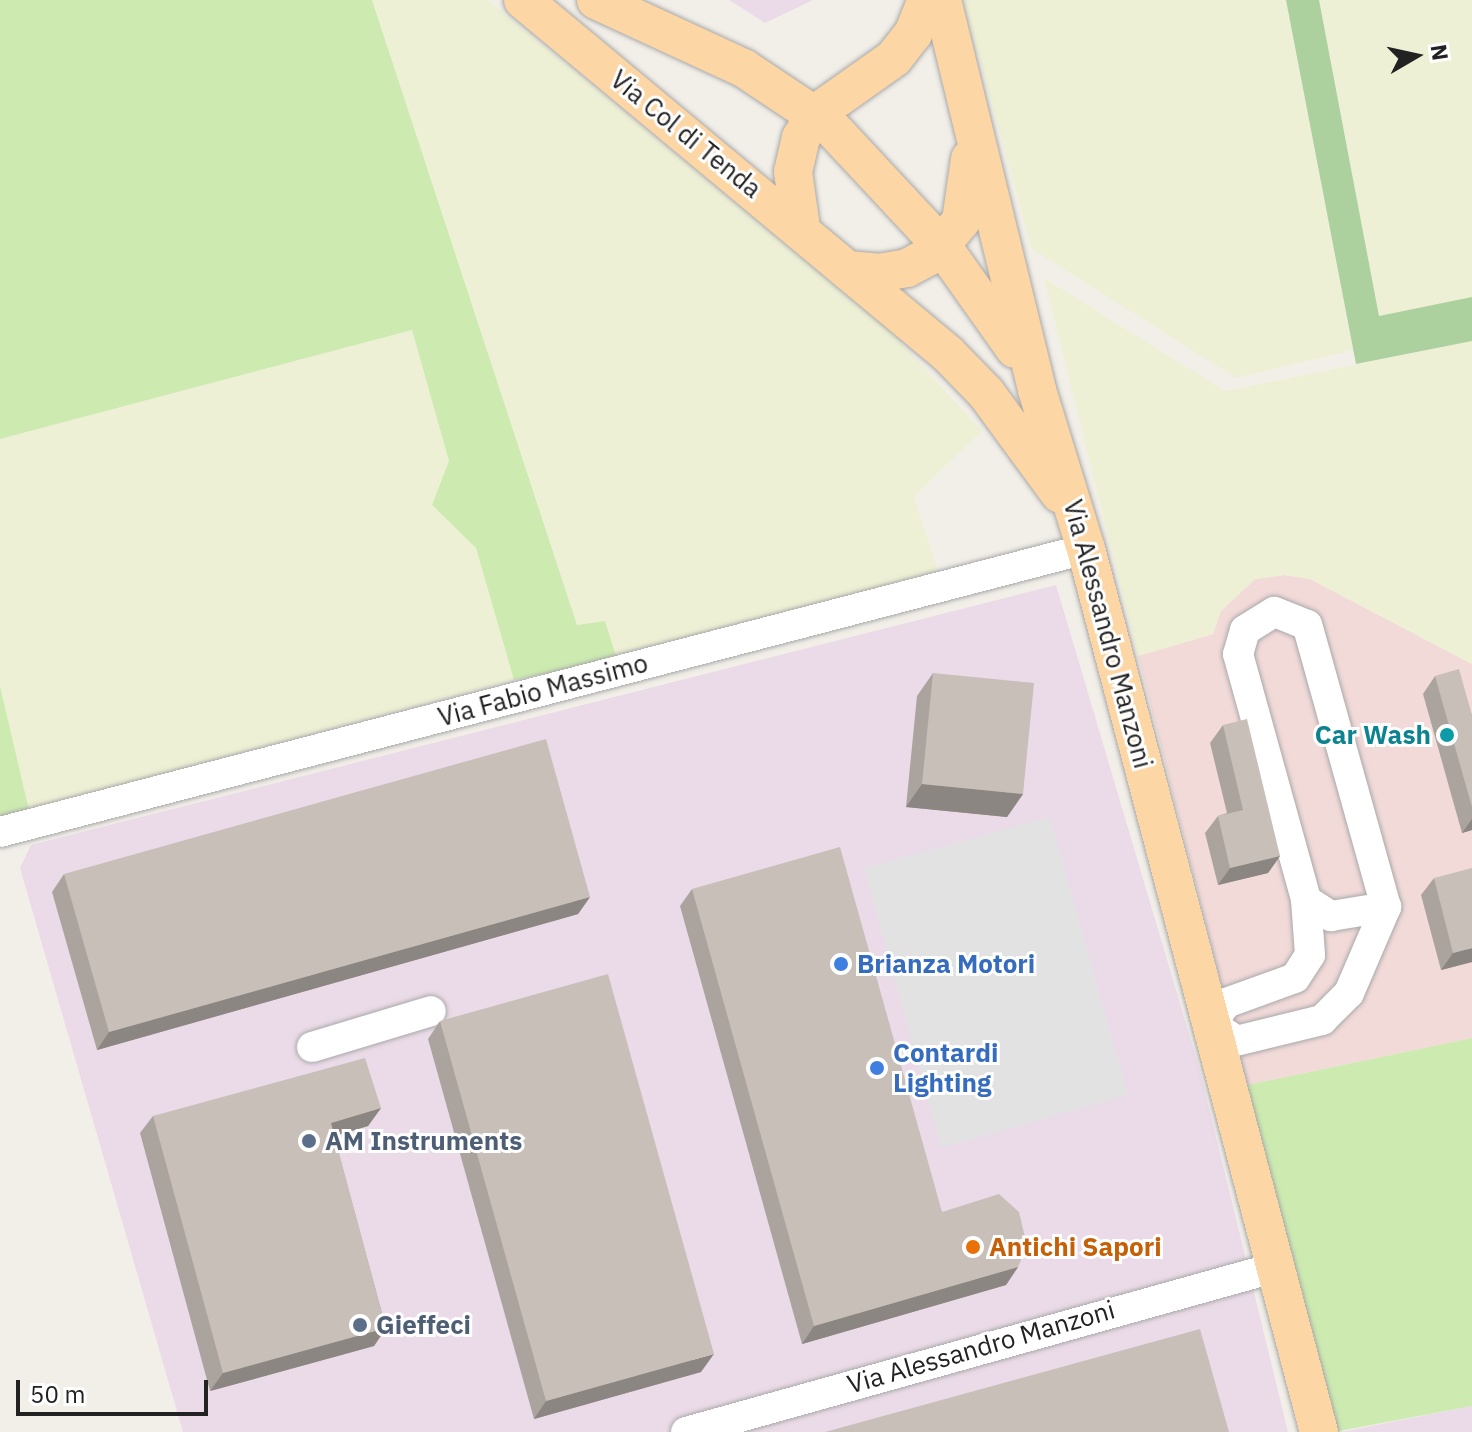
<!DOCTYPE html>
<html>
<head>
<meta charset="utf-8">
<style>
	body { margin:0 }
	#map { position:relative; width:1472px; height:1432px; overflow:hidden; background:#f2efe9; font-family:"IBM Plex Sans",sans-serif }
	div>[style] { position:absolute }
	.commercial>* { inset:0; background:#f2dad9 }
	.industrial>* { inset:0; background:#ebdbe8 }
	.farmland>* { inset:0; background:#eef0d5 }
	.grass>* { inset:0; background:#cdebb0 }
	.forest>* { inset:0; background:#add19e }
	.parking>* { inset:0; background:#e2e2e2 }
	.roads { filter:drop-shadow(0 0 2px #a9a9a9) drop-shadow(0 0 2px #a9a9a9) }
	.minor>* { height:30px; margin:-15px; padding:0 15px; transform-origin:15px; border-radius:15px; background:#fff }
	.major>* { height:38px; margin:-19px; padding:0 19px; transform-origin:19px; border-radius:19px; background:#fcd6a4 }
	.wall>* { inset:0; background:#aba49e }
	.shaded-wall>* { inset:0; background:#8b8681 }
	.building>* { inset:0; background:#c7bfb8 }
	.dots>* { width:22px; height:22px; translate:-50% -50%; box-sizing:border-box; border:4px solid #fff; border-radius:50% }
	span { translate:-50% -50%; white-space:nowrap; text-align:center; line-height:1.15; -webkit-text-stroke:6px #fff; paint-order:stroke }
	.street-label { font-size:26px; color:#222 }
	.culture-label { font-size:26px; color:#0d838f; font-weight:700 }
	.right { translate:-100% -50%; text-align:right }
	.shop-label { font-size:26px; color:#366cbe; font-weight:700 }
	.left { translate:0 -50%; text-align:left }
	.service-label { font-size:26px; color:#4e5e75; font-weight:700 }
	.food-label { font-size:26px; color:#c56008; font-weight:700 }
	.north { position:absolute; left:1376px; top:16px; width:80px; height:80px; -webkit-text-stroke:6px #fff; paint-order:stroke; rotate:81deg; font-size:22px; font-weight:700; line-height:32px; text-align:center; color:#222 }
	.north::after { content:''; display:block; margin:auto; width:28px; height:36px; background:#222; clip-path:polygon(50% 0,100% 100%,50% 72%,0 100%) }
	.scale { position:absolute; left:16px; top:1380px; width:192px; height:36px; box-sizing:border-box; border:4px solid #222; border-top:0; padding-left:10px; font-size:24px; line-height:28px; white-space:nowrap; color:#222; -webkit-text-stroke:6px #fff; paint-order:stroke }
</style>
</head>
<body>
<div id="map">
	<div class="commercial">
		<div style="clip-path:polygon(1285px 575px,1310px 579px,1472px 664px,1472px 1038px,1247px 1085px,1138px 656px,1213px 634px,1221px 611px,1255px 579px)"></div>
	</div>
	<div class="industrial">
		<div style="clip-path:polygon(729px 0,813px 0,765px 23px)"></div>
		<div style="clip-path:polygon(1056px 585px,1200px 1071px,1288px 1432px,183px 1432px,20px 868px,31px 845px)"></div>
		<div style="clip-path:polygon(1472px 1406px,1472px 1432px,1341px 1432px,1406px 1419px)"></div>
	</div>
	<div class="farmland">
		<div style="clip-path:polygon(372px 0,488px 0,893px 334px,982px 431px,914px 496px,938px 571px,617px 659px,577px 625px)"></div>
		<div style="clip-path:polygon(963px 0,1286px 0,1353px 350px,1236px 378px,1032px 249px)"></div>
		<div style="clip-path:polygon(1319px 0,1472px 0,1472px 297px,1379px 317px)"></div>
		<div style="clip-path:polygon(1044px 278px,1225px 391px,1472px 341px,1472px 664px,1310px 579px,1285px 575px,1255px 579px,1221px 611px,1213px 634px,1138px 656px)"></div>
		<div style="clip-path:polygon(412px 330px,449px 461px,432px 505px,476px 548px,514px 680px,29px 810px,0 686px,0 439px)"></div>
	</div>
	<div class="grass">
		<div style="clip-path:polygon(0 0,372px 0,577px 625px,605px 621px,617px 659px,514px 680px,476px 548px,432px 505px,449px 461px,412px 330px,0 439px)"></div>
		<div style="clip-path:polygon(0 686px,29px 810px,0 817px)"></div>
		<div style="clip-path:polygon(1472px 1038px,1472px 1406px,1334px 1432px,1247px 1085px)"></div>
	</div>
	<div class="forest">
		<div style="clip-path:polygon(1286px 0,1319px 0,1379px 316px,1472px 297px,1472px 341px,1356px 364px)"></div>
	</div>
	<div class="parking">
		<div style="clip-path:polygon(1050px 817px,1128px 1095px,941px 1148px,864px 868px)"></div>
	</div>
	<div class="roads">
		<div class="minor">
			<div style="left:0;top:832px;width:1122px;rotate:-14.61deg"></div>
			<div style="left:1306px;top:900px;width:30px;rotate:33deg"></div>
			<div style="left:1331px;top:916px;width:56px;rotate:-9.3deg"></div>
			<div style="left:1386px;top:907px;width:293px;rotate:-105.6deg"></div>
			<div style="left:1307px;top:625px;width:35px;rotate:-158deg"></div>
			<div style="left:1274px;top:612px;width:34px;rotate:148deg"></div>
			<div style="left:1245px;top:630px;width:25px;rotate:106deg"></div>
			<div style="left:1238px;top:654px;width:255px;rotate:74.5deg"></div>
			<div style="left:1306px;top:900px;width:55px;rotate:85.8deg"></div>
			<div style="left:1310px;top:955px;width:27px;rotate:123deg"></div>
			<div style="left:1295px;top:978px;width:73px;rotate:160.1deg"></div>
			<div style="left:1226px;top:1003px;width:25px;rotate:124deg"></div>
			<div style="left:1212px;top:1024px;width:29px;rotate:35deg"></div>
			<div style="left:1236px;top:1041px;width:89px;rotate:-13.7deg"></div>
			<div style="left:1322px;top:1020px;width:38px;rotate:-45deg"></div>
			<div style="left:1349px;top:993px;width:94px;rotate:-66.7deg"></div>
			<div style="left:312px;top:1047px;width:124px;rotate:-16.8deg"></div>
			<div style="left:686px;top:1432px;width:614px;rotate:-15.6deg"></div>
		</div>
		<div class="major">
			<div style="left:523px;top:0;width:553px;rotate:39.79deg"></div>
			<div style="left:948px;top:354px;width:54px;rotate:45.7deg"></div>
			<div style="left:986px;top:393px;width:125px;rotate:53.8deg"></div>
			<div style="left:596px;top:0;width:164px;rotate:24.8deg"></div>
			<div style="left:745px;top:69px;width:101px;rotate:33.7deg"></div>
			<div style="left:829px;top:125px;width:166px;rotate:47deg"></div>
			<div style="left:942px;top:246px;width:126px;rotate:54.7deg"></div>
			<div style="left:942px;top:0;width:401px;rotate:76.3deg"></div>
			<div style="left:1037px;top:390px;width:166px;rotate:72.9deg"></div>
			<div style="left:1086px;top:549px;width:913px;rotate:75.22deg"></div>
			<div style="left:801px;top:228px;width:57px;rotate:-98.1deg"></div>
			<div style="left:793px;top:172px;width:35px;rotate:-77deg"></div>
			<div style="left:801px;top:138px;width:28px;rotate:-60deg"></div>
			<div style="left:815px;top:114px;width:97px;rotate:-35.3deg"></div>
			<div style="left:894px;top:58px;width:31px;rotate:-52deg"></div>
			<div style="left:913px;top:34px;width:37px;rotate:-68deg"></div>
			<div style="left:847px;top:270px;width:32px;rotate:5deg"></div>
			<div style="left:879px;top:273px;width:28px;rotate:-10deg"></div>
			<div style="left:907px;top:268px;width:30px;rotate:-28deg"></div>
			<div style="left:933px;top:254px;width:43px;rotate:-49.7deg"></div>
			<div style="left:961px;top:221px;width:63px;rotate:-81.7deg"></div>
		</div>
	</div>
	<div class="wall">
		<div style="clip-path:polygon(933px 673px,1023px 794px,1007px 817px,906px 807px,917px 696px)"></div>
		<div style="clip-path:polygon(1435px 676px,1472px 715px,1472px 830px,1462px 833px,1423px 694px)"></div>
		<div style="clip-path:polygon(1223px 725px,1280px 856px,1268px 873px,1218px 885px,1205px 833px,1218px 816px,1227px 813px,1210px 743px)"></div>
		<div style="clip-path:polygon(64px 874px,590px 897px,578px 914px,97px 1050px,52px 892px)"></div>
		<div style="clip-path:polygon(1434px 878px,1472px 962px,1441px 970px,1421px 895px)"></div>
		<div style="clip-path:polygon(692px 889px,942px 1212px,1018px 1267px,1006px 1285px,802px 1344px,680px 906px)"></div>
		<div style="clip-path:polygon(440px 1021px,701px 1372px,534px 1419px,428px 1039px)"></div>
		<div style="clip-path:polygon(381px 1108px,368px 1126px,334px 1136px,386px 1328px,374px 1346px,210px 1391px,140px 1133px,153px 1116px)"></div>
	</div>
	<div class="shaded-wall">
		<div style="clip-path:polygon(922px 784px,1023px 794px,1007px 817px,906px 807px)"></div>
		<div style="clip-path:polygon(1472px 819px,1472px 830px,1462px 833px)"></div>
		<div style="clip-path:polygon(1280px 856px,1268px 873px,1218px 885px,1230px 868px)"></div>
		<div style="clip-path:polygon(590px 897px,578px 914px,97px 1050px,109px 1032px)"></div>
		<div style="clip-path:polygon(1472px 948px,1472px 962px,1441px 970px,1453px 953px)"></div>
		<div style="clip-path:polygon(381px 1108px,368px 1126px,318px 1141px,331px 1123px)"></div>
		<div style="clip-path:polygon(1018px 1267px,1006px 1285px,802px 1344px,814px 1326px)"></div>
		<div style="clip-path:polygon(386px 1328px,374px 1346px,210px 1391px,223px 1373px)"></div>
		<div style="clip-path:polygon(714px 1354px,701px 1372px,534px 1419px,546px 1401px)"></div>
	</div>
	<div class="building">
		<div style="clip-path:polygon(1459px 669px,1472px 715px,1472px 807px,1435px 676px)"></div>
		<div style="clip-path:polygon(933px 673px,1034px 683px,1023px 794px,922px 784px)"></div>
		<div style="clip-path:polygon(1247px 719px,1280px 856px,1230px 868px,1218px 816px,1243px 810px,1223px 725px)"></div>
		<div style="clip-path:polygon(546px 739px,590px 897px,109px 1032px,64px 874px)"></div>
		<div style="clip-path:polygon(840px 847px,942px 1212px,999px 1194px,1019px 1212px,1027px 1246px,1018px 1267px,814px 1326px,692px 889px)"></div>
		<div style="clip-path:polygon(1472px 868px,1472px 948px,1453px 953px,1434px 878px)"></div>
		<div style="clip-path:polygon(608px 974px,714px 1354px,546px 1401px,440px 1021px)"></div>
		<div style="clip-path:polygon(365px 1058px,381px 1108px,331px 1123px,386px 1328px,223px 1373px,153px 1116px)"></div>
		<div style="clip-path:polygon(1200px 1329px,1229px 1432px,825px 1432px)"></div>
	</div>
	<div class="dots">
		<div style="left:1447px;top:735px;background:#0f9aa8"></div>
		<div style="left:841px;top:964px;background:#3f7fe0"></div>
		<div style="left:877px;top:1068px;background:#3f7fe0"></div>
		<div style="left:309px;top:1141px;background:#5c6f8a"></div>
		<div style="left:973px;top:1247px;background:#e8710a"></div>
		<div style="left:360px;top:1325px;background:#5c6f8a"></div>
	</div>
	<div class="street-label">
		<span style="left:686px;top:134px;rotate:39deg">Via Col di Tenda</span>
		<span style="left:1108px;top:634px;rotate:75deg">Via Alessandro Manzoni</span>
		<span style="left:543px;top:690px;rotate:-15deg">Via Fabio Massimo</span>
		<span style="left:981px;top:1347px;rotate:-16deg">Via Alessandro Manzoni</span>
	</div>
	<div class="culture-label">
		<span class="right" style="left:1431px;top:735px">Car Wash</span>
	</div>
	<div class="shop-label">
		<span class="left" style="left:857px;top:964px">Brianza Motori</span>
		<span class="left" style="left:893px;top:1068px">Contardi<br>Lighting</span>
	</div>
	<div class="service-label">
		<span class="left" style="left:325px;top:1141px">AM Instruments</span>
		<span class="left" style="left:376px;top:1325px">Gieffeci</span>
	</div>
	<div class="food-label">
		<span class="left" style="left:989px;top:1247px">Antichi Sapori</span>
	</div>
	<div class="north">N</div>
	<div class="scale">50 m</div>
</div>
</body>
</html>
